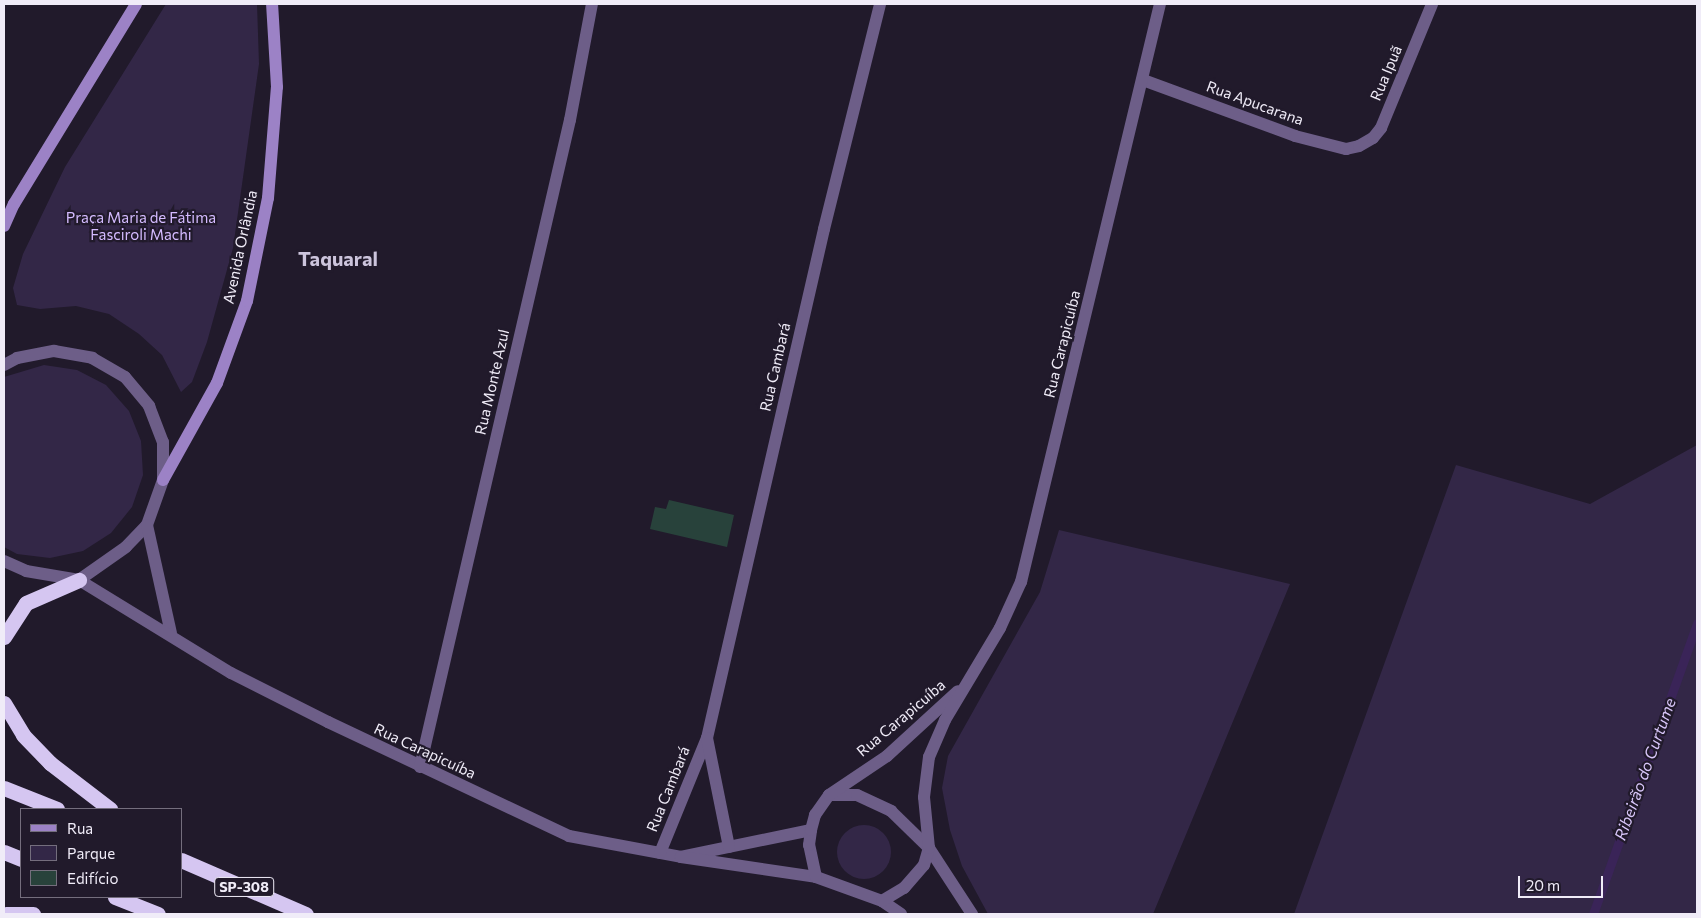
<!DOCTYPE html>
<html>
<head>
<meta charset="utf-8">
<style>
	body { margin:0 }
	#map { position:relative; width:1701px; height:918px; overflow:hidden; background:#211a2b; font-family:Commissioner,sans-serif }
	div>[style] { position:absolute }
	.green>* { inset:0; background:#332747 }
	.round { border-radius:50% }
	.stream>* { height:9px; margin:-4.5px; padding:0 4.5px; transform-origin:4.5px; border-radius:4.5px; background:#3a2458 }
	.building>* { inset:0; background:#28423b }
	.street>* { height:12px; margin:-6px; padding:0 6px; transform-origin:6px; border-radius:6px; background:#6d5e88 }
	.secondary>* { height:12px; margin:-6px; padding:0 6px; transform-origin:6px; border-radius:6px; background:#9c82c6 }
	.highway>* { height:15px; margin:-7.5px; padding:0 7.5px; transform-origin:7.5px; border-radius:7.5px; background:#d5c6f1 }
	span { translate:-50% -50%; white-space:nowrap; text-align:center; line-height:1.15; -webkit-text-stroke:4.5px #211a2b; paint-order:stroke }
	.shield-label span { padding:1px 4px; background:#211a2b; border:1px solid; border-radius:4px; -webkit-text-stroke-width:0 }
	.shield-label { font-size:14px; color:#f0ecf8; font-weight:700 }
	.street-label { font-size:15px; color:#f0ecf8 }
	.park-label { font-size:15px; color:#d4bbff }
	.water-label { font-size:16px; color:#d8c6f9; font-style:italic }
	.district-label { font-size:20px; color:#ccc4dc; font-weight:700 }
	.frame { position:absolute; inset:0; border:5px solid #f0ecf8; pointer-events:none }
	.legend { position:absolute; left:20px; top:808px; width:162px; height:90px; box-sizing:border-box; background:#211a2b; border:1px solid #746e7d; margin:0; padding:6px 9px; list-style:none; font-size:15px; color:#f0ecf8 }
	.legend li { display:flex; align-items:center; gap:10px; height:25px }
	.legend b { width:25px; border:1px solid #746e7d }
	.scale { position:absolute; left:1518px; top:876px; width:85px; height:22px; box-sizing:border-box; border:2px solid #f0ecf8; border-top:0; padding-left:6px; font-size:15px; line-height:18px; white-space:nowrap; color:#f0ecf8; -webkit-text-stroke:4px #211a2b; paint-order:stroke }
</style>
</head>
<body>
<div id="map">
	<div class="green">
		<div style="clip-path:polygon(166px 4px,257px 4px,259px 64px,233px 248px,207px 342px,192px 382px,181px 392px,162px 355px,139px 334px,109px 314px,76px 306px,40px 309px,17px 305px,13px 288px,23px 254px,65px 167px)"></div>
		<div style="clip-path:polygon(44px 365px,77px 370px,106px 385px,129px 411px,141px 441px,143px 475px,132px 507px,111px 533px,83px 551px,50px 558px,17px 554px,4px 547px,4px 377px)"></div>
		<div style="clip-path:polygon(1697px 445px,1697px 914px,1294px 914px,1456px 465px,1590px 504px)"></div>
		<div style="clip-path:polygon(1059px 530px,1290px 584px,1153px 914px,988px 914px,962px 866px,950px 830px,942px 788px,948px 756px,1040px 592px)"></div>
		<div class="round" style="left:837px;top:825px;width:54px;height:54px"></div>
	</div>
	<div class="stream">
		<div style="left:1593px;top:914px;width:309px;rotate:-70.3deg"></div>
	</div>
	<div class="building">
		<div style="clip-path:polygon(669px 500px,734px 515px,727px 547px,650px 529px,655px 507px,666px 509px)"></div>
	</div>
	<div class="street">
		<div style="left:1143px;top:80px;width:162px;rotate:20.2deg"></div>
		<div style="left:1295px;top:136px;width:53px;rotate:14.3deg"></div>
		<div style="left:1346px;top:149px;width:13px;rotate:-13deg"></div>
		<div style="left:1359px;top:146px;width:16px;rotate:-30deg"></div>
		<div style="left:1373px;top:138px;width:13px;rotate:-51deg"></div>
		<div style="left:1381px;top:128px;width:134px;rotate:-67.6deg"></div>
		<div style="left:4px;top:365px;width:15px;rotate:-28deg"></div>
		<div style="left:17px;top:358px;width:38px;rotate:-11deg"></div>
		<div style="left:54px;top:351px;width:39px;rotate:10deg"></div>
		<div style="left:92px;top:358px;width:38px;rotate:30deg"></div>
		<div style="left:125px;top:377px;width:38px;rotate:50deg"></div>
		<div style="left:149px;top:406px;width:39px;rotate:69deg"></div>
		<div style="left:163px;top:442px;width:38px;rotate:90deg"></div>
		<div style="left:163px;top:480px;width:48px;rotate:109.6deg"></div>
		<div style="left:147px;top:525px;width:30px;rotate:134deg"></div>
		<div style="left:126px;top:547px;width:57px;rotate:144.9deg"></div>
		<div style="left:147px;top:525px;width:111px;rotate:77.5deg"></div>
		<div style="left:4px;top:561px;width:24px;rotate:24deg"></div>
		<div style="left:26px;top:571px;width:54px;rotate:9.6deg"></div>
		<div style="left:79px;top:580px;width:178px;rotate:31.5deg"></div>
		<div style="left:231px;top:673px;width:109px;rotate:26.8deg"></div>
		<div style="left:328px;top:722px;width:267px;rotate:25.3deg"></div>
		<div style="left:569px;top:836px;width:114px;rotate:10.6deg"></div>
		<div style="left:707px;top:738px;width:522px;rotate:-77.05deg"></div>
		<div style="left:824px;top:229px;width:232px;rotate:-76deg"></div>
		<div style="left:420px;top:767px;width:664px;rotate:-76.95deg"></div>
		<div style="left:570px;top:120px;width:118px;rotate:-79.3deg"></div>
		<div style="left:829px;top:795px;width:28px"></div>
		<div style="left:857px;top:795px;width:38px;rotate:25deg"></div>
		<div style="left:891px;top:811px;width:53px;rotate:44.2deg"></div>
		<div style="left:929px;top:848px;width:79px;rotate:56.9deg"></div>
		<div style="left:811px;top:830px;width:133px;rotate:168.3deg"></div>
		<div style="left:681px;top:857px;width:136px;rotate:8.4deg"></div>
		<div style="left:816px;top:877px;width:70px;rotate:20deg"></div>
		<div style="left:882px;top:901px;width:23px;rotate:34deg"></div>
		<div style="left:660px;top:853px;width:124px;rotate:-67.8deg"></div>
		<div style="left:707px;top:738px;width:111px;rotate:78.6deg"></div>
		<div style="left:816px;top:877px;width:33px;rotate:-102deg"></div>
		<div style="left:809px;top:845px;width:15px;rotate:-82deg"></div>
		<div style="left:811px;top:830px;width:16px;rotate:-75deg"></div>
		<div style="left:815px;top:815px;width:24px;rotate:-55deg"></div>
		<div style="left:829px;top:795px;width:70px;rotate:-33.9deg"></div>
		<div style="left:887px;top:756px;width:96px;rotate:-42.5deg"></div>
		<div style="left:882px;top:901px;width:26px;rotate:-31deg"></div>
		<div style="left:904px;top:888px;width:30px;rotate:-49deg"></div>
		<div style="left:924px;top:865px;width:18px;rotate:-74deg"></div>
		<div style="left:929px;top:848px;width:51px;rotate:-95.6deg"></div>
		<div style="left:924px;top:797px;width:40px;rotate:-82.9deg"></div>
		<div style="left:929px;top:757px;width:40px;rotate:-66.6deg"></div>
		<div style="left:945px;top:720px;width:107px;rotate:-59.1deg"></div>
		<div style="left:1000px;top:628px;width:51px;rotate:-65.5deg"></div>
		<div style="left:1021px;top:582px;width:594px;rotate:-76.48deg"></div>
	</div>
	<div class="secondary">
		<div style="left:4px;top:226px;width:24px;rotate:-66deg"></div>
		<div style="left:14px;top:204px;width:234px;rotate:-58.6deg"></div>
		<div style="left:163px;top:480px;width:111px;rotate:-60.9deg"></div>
		<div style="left:217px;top:383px;width:87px;rotate:-69.9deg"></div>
		<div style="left:247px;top:301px;width:105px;rotate:-78.5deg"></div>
		<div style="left:268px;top:198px;width:111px;rotate:-85.4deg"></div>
		<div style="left:277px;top:87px;width:83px;rotate:-93.4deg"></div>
	</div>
	<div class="highway">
		<div style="left:4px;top:637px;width:40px;rotate:-57.1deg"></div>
		<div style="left:26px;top:603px;width:58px;rotate:-23.5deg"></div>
		<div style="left:4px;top:703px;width:37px;rotate:59deg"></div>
		<div style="left:23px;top:735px;width:39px;rotate:46deg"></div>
		<div style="left:50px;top:763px;width:76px;rotate:37.5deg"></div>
		<div style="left:4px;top:788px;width:57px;rotate:21.6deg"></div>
		<div style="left:4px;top:852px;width:18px;rotate:22deg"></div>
		<div style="left:181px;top:860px;width:136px;rotate:23.4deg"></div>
		<div style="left:115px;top:897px;width:46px;rotate:21.6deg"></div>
		<div style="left:6px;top:914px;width:27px"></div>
	</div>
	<div class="shield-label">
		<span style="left:244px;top:887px">SP-308</span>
	</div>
	<div class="street-label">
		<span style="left:1386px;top:73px;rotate:-67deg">Rua Ipuã</span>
		<span style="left:1255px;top:103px;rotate:20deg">Rua Apucarana</span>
		<span style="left:240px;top:247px;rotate:-78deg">Avenida Orlândia</span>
		<span style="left:1062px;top:344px;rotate:-76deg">Rua Carapicuíba</span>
		<span style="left:775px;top:367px;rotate:-77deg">Rua Cambará</span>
		<span style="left:492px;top:382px;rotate:-77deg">Rua Monte Azul</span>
		<span style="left:901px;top:718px;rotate:-40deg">Rua Carapicuíba</span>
		<span style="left:425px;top:751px;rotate:25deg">Rua Carapicuíba</span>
		<span style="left:668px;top:789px;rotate:-68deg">Rua Cambará</span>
	</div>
	<div class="park-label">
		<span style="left:141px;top:226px">Praça Maria de Fátima<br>Fasciroli Machi</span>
	</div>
	<div class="water-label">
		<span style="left:1645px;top:769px;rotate:-70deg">Ribeirão do Curtume</span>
	</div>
	<div class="district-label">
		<span style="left:338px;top:258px">Taquaral</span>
	</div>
	<div class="frame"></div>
	<ul class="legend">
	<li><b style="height:6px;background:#9c82c6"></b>Rua</li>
	<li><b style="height:14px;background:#332747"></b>Parque</li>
	<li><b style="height:14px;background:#28423b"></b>Edifício</li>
	</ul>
	<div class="scale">20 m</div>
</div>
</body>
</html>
